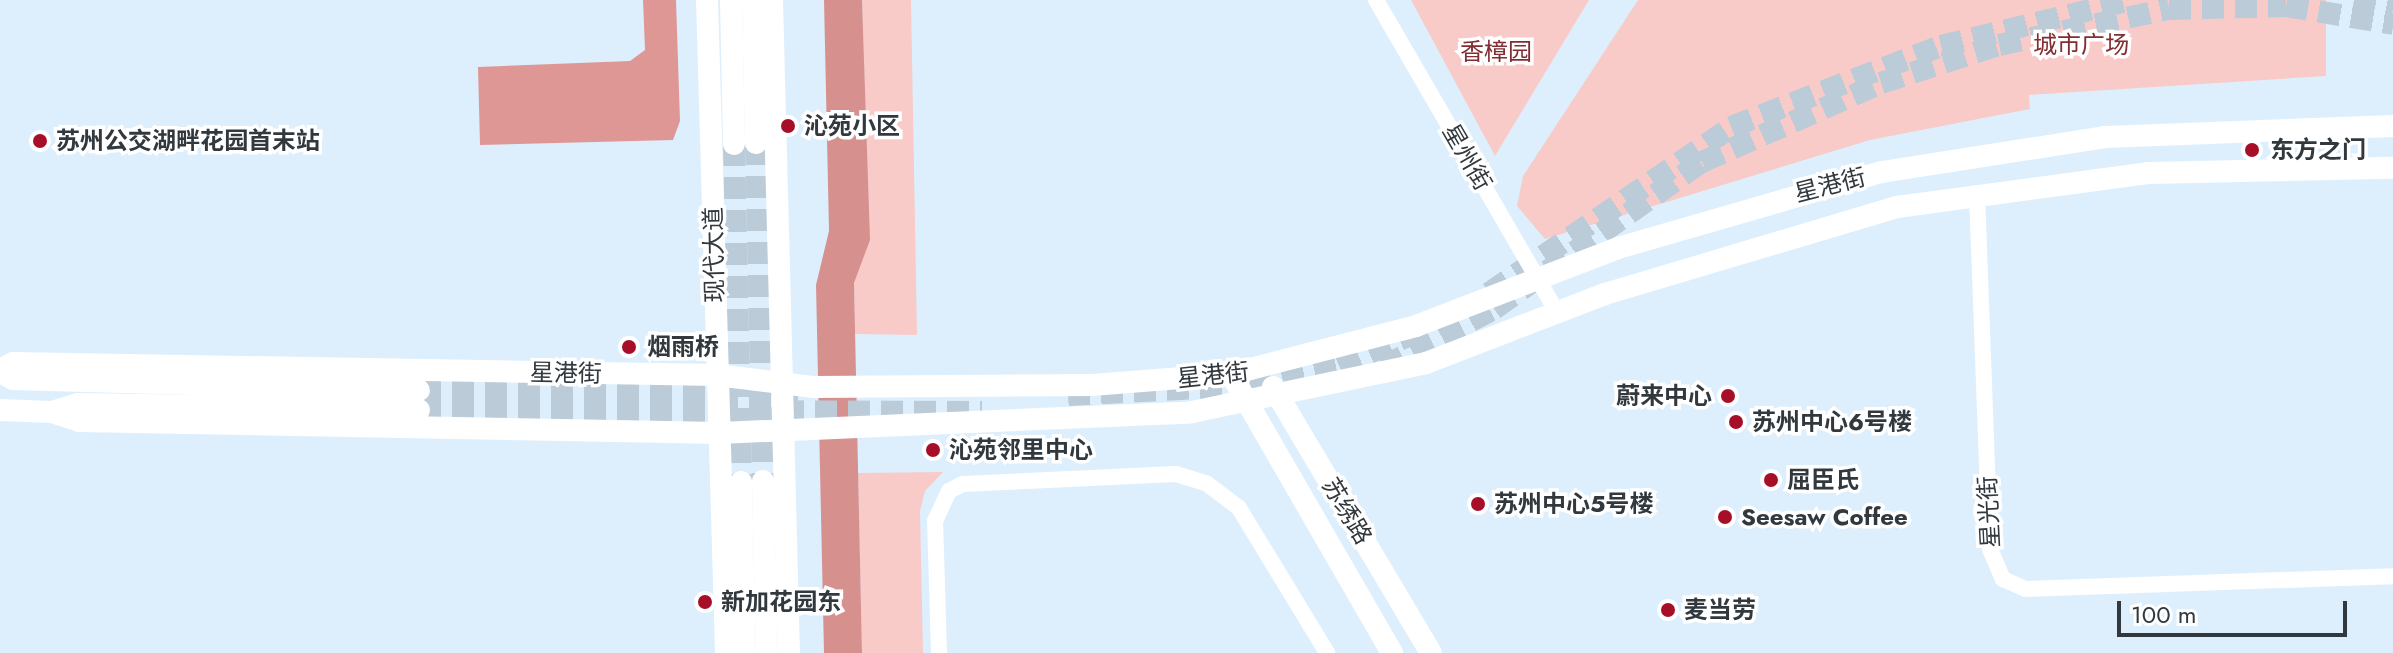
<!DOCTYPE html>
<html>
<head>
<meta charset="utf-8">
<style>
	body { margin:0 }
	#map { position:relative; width:2393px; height:653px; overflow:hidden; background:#ddeffd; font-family:Jost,"Noto Sans SC",sans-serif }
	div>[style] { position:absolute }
	.green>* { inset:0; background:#f8cbc9 }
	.forest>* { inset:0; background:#de9795 }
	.water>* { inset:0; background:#d6908e }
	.major-tunnel>* { height:22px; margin-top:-11px; transform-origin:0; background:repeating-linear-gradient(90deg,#bbcbd7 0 22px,transparent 0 33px) }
	.minor>* { height:16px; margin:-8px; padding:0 8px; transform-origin:8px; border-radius:8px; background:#fff }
	.major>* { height:22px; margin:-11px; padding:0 11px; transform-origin:11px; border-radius:11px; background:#fff }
	.dots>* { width:22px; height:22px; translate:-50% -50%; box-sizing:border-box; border:4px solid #fff; border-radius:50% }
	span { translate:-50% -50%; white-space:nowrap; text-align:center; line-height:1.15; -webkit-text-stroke:7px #fff; paint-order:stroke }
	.park-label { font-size:24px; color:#812d31 }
	.poi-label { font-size:24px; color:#32393e; font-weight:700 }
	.left { translate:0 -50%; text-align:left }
	.right { translate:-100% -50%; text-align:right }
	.street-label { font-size:24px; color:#32393e }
	.scale { position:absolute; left:2117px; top:601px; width:230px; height:36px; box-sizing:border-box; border:4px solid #32393e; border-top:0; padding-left:10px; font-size:24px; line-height:28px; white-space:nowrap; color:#32393e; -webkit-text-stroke:6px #fff; paint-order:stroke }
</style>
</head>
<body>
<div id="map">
	<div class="green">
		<div style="clip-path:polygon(862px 0,911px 0,917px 335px,855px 334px,854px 283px,869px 240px)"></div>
		<div style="clip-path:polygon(1411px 0,1589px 0,1495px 156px)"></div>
		<div style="clip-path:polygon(1638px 0,2326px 0,2326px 76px,2029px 95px,2030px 109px,1870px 140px,1545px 239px,1517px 206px,1523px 176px)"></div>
		<div style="clip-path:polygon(943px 472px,925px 491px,920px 511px,923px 653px,862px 653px,858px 473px)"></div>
	</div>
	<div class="forest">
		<div style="clip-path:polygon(643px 0,676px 0,680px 121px,673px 140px,480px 145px,478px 67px,630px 61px,645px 50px)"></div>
	</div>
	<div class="water">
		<div style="clip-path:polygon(824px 0,862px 0,870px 240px,854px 283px,862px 653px,824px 653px,816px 285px,829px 231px)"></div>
	</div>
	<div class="major-tunnel">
		<div style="left:2354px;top:0;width:40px;rotate:12deg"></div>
		<div style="left:756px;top:143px;width:338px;rotate:88.8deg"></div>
		<div style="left:734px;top:144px;width:338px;rotate:88.8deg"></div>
		<div style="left:1489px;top:293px;width:293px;rotate:-34.4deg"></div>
		<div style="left:1731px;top:127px;width:225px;rotate:-21.1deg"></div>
		<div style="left:1941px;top:46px;width:195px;rotate:-13.6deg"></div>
		<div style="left:1383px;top:367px;width:125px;rotate:-27.6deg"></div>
		<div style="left:1494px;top:309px;width:255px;rotate:-35.3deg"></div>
		<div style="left:1702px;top:162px;width:196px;rotate:-23.8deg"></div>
		<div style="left:1881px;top:83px;width:124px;rotate:-17.9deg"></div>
		<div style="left:1999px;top:45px;width:174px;rotate:-12deg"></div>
		<div style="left:2169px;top:9px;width:117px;rotate:-1.5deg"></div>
		<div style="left:2286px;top:6px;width:109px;rotate:9.5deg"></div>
		<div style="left:419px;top:390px;width:379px;rotate:0.5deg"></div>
		<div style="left:1068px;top:395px;width:182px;rotate:-3.1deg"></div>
		<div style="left:1250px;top:385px;width:91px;rotate:-12.1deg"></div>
		<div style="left:1339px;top:366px;width:96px;rotate:-23.4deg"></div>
		<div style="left:419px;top:410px;width:563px;rotate:0.2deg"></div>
	</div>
	<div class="minor">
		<div style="left:1376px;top:0;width:363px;rotate:59.9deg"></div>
		<div style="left:1977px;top:193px;width:356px;rotate:87.9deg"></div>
		<div style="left:1990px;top:549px;width:33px;rotate:67deg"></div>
		<div style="left:2003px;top:579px;width:24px;rotate:24deg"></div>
		<div style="left:2025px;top:589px;width:368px;rotate:-2deg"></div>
		<div style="left:939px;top:653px;width:132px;rotate:-91.7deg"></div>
		<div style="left:935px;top:521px;width:33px;rotate:-65deg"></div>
		<div style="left:949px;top:491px;width:16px;rotate:-27deg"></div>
		<div style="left:963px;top:484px;width:213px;rotate:-2.7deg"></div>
		<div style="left:1176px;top:474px;width:31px;rotate:17deg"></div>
		<div style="left:1206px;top:483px;width:41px;rotate:37.1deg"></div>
		<div style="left:1239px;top:508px;width:170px;rotate:58.7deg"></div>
	</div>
	<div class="major">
		<div style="left:707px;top:0;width:653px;rotate:88.33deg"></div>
		<div style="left:731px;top:0;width:144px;rotate:88.8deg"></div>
		<div style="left:753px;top:0;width:143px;rotate:88.8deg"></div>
		<div style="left:772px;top:0;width:653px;rotate:88.51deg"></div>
		<div style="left:0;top:370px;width:15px;rotate:-28deg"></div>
		<div style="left:13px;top:363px;width:704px;rotate:0.98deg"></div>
		<div style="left:717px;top:375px;width:98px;rotate:7.1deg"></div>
		<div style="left:814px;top:387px;width:278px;rotate:-0.4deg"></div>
		<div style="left:1092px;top:385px;width:139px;rotate:-4.5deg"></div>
		<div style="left:1231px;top:374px;width:191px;rotate:-14.5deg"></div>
		<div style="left:1416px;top:326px;width:217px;rotate:-21.1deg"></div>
		<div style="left:1618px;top:248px;width:275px;rotate:-16.1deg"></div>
		<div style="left:1882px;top:172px;width:227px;rotate:-8.9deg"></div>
		<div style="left:2106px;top:137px;width:287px;rotate:-2.2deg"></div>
		<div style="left:0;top:372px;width:15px;rotate:28deg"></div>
		<div style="left:13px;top:379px;width:406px;rotate:1.6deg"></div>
		<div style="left:1231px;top:374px;width:322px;rotate:60deg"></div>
		<div style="left:1273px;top:387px;width:309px;rotate:59.3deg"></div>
		<div style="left:0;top:410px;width:52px;rotate:2.2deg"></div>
		<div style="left:52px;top:412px;width:28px;rotate:18deg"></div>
		<div style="left:79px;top:421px;width:641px;rotate:1.07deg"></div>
		<div style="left:720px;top:433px;width:472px;rotate:-2.5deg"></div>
		<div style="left:1192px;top:412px;width:239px;rotate:-11.8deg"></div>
		<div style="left:1426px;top:363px;width:192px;rotate:-21.1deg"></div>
		<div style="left:1605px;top:294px;width:305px;rotate:-16.6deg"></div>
		<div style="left:1897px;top:207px;width:253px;rotate:-7.7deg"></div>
		<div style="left:2148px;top:173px;width:245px;rotate:-1.2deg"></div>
		<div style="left:52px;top:412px;width:27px;rotate:-17deg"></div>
		<div style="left:78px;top:404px;width:341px;rotate:1deg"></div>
		<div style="left:763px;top:481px;width:172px;rotate:88.7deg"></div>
		<div style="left:741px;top:482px;width:171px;rotate:88.7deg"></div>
	</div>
	<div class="dots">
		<div style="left:788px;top:126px;background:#a70f29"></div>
		<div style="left:40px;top:141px;background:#a70f29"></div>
		<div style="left:2252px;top:150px;background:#a70f29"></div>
		<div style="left:629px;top:347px;background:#a70f29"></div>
		<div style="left:1728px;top:396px;background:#a70f29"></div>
		<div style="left:1736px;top:422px;background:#a70f29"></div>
		<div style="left:933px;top:450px;background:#a70f29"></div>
		<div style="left:1771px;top:480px;background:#a70f29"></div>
		<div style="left:1478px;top:504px;background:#a70f29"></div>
		<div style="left:1725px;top:517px;background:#a70f29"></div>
		<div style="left:705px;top:602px;background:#a70f29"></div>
		<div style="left:1668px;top:610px;background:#a70f29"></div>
	</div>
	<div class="park-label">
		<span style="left:2081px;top:45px">城市广场</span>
		<span style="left:1496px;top:52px">香樟园</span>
	</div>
	<div class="poi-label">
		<span class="left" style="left:804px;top:126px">沁苑小区</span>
		<span class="left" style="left:56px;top:141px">苏州公交湖畔花园首末站</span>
		<span class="left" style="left:2270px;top:150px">东方之门</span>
		<span class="left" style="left:647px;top:347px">烟雨桥</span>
		<span class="right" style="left:1712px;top:396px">蔚来中心</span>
		<span class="left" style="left:1752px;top:422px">苏州中心6号楼</span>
		<span class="left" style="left:949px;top:450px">沁苑邻里中心</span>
		<span class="left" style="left:1787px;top:480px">屈臣氏</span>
		<span class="left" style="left:1494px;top:504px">苏州中心5号楼</span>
		<span class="left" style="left:1741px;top:517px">Seesaw Coffee</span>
		<span class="left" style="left:721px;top:602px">新加花园东</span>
		<span class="left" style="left:1684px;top:610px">麦当劳</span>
	</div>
	<div class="street-label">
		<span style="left:1467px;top:157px;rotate:60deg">星州街</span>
		<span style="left:1830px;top:185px;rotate:-14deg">星港街</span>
		<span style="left:714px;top:255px;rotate:-91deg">现代大道</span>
		<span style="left:566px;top:373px;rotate:1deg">星港街</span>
		<span style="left:1213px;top:375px;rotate:-6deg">星港街</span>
		<span style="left:1347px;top:511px;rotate:59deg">苏绣路</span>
		<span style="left:1989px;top:512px;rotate:-93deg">星光街</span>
	</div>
	<div class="scale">100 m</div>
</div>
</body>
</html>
